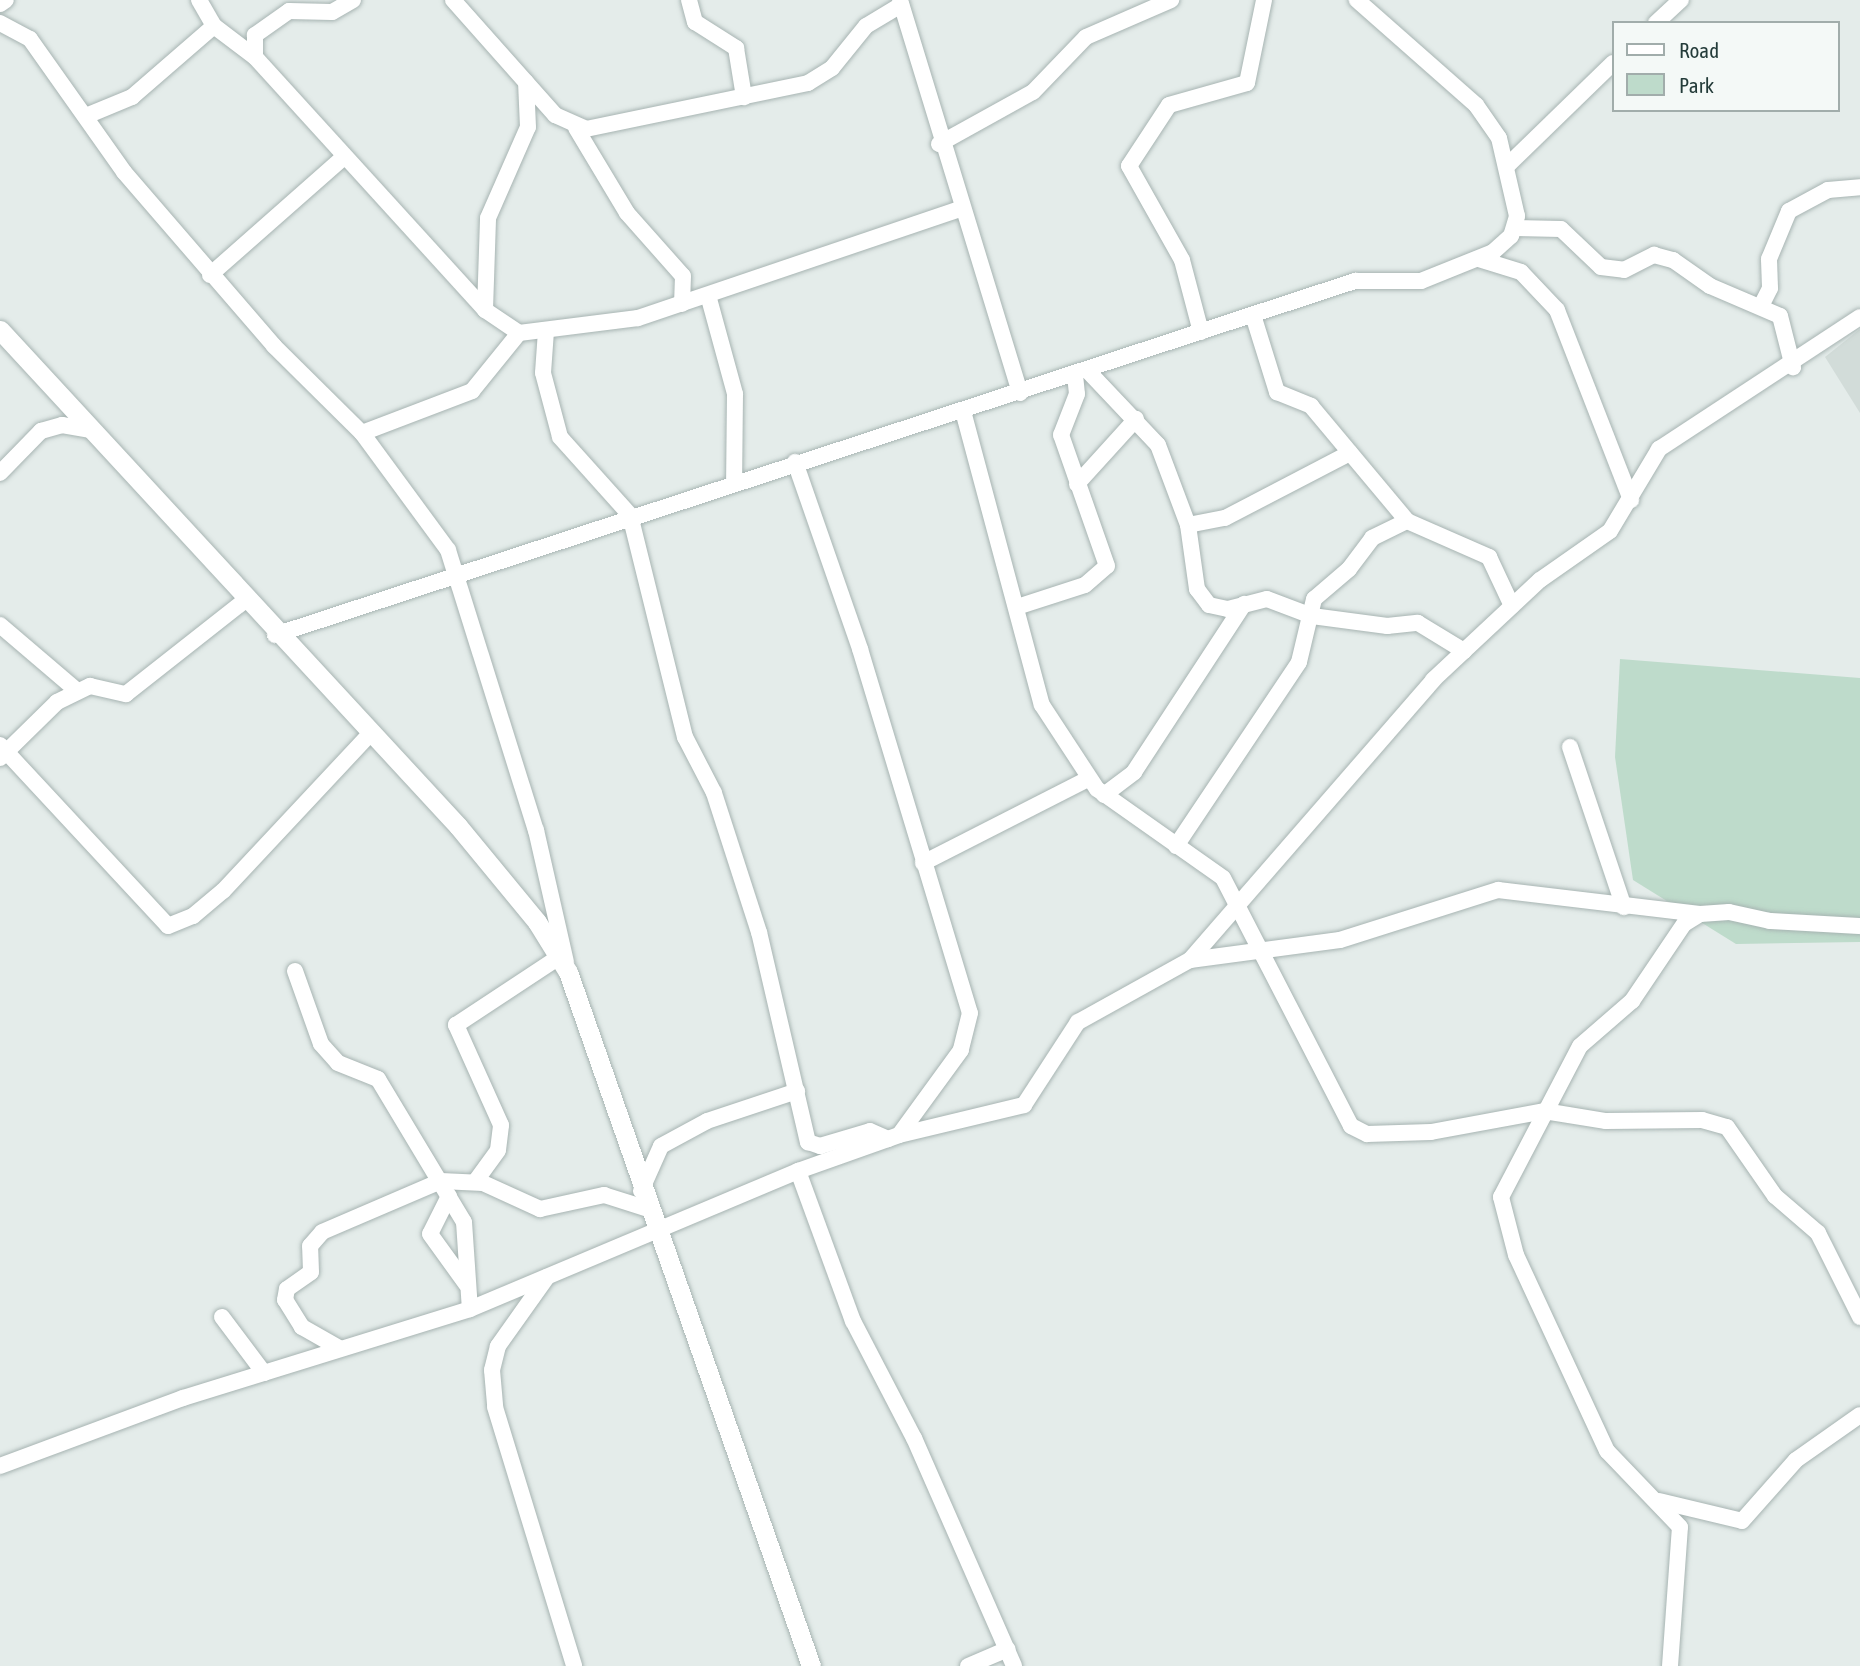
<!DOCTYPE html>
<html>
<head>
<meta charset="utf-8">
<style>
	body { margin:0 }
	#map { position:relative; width:1860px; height:1666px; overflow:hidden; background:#e4ecea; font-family:"Asap Condensed",sans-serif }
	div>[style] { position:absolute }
	.built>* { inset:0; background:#d2dcd9 }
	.green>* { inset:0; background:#bedbcb }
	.roads { filter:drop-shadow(0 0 2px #a7b4b2) drop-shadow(0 0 2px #a7b4b2) }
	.minor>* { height:16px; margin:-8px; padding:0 8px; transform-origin:8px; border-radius:8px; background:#fff }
	.tertiary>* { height:19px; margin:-9.5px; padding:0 9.5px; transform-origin:9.5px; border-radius:9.5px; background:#fff }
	span { translate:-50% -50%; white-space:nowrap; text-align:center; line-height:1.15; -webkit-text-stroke:5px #f4f9f7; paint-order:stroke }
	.legend { position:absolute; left:1612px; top:21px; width:228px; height:91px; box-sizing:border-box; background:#f4f9f7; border:2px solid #a1adab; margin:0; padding:9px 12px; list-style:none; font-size:21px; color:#243c3a }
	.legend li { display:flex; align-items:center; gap:14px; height:35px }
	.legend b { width:35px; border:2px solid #a1adab }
</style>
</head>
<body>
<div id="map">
	<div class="built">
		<div style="clip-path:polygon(1860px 329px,1860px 413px,1825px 357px)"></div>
	</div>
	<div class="green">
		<div style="clip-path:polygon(1620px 659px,1860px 678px,1860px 942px,1736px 944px,1633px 880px,1615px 757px)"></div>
	</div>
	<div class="roads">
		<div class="minor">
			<div style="left:199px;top:0;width:30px;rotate:60deg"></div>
			<div style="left:214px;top:26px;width:51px;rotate:37.1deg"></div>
			<div style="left:353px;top:0;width:24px;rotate:150deg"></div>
			<div style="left:332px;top:12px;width:43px;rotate:-178.7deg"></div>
			<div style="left:289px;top:11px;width:42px;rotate:144.8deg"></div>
			<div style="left:255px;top:35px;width:22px;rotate:90deg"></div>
			<div style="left:255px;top:57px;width:342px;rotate:47.7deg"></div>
			<div style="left:485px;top:310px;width:41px;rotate:34.1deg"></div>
			<div style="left:519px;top:333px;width:120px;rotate:-7.2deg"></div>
			<div style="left:638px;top:318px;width:340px;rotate:-18.7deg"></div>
			<div style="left:453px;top:0;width:154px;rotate:48.4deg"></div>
			<div style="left:555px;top:115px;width:34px;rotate:24deg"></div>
			<div style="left:586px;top:129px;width:227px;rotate:-11.7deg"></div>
			<div style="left:808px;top:83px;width:28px;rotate:-32deg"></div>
			<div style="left:832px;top:68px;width:54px;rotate:-51deg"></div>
			<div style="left:866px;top:26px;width:41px;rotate:-31deg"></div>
			<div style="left:689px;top:0;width:23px;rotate:75deg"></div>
			<div style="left:695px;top:22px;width:49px;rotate:32.4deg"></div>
			<div style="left:736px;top:48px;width:50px;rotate:80.7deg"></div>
			<div style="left:900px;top:0;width:411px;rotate:73deg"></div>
			<div style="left:0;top:4px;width:7px;rotate:-34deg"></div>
			<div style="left:0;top:23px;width:34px;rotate:28deg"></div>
			<div style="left:30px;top:39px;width:163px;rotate:54.7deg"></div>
			<div style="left:124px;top:172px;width:230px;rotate:49.2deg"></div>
			<div style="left:274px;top:346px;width:124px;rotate:44.7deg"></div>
			<div style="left:362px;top:433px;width:145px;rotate:53.7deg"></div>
			<div style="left:448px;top:550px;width:294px;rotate:72.6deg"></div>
			<div style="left:536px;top:830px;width:135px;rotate:77.2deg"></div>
			<div style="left:1656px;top:23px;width:34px;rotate:-43deg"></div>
			<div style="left:86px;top:116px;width:50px;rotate:-22.4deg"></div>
			<div style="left:132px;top:97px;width:108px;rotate:-40.9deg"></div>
			<div style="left:576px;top:128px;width:99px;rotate:59deg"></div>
			<div style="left:627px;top:213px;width:84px;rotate:48.4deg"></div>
			<div style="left:683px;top:276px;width:28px;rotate:92deg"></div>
			<div style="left:939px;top:144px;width:107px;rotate:-29deg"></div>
			<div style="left:1033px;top:92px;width:76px;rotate:-46.1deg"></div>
			<div style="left:1086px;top:37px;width:93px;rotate:-23.5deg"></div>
			<div style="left:1509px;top:164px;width:145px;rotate:-44.2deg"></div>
			<div style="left:1515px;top:228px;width:46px;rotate:1.2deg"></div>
			<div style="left:1561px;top:229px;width:55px;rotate:43.5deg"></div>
			<div style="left:1601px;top:267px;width:23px;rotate:7deg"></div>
			<div style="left:1624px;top:270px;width:34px;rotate:-27deg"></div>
			<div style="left:1654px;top:255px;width:20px;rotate:15deg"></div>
			<div style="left:1673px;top:260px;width:45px;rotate:35.1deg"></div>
			<div style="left:1710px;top:286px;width:76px;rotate:23.2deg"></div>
			<div style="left:1780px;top:316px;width:53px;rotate:75.7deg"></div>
			<div style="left:1479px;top:259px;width:44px;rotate:17.2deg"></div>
			<div style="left:1521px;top:272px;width:52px;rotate:46.5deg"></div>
			<div style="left:1557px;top:310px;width:204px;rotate:68.7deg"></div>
			<div style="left:210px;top:275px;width:179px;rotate:-41.4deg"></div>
			<div style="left:708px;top:295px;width:103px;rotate:74.7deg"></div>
			<div style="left:735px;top:394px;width:89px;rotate:90.6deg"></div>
			<div style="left:1761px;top:306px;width:20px;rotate:-63deg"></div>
			<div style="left:1770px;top:288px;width:29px;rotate:-92deg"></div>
			<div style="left:1769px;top:259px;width:52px;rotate:-67.4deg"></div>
			<div style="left:1789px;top:211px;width:44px;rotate:-28.3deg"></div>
			<div style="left:1828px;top:190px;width:32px;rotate:-5deg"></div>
			<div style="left:485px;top:310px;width:92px;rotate:-88.1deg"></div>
			<div style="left:488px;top:218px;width:99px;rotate:-66.3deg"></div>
			<div style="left:528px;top:127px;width:45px;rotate:-92.5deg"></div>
			<div style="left:1253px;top:315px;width:81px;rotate:72.7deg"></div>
			<div style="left:1277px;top:392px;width:37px;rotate:22deg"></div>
			<div style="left:1311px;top:406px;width:150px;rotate:50.1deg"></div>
			<div style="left:1407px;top:521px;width:90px;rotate:23.7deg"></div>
			<div style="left:1489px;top:557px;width:54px;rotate:64.9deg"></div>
			<div style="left:546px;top:331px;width:42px;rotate:94.1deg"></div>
			<div style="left:543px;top:373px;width:66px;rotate:75.1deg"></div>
			<div style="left:560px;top:437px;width:105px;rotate:48.1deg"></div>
			<div style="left:630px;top:515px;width:229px;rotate:76.1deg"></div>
			<div style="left:685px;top:737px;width:63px;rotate:62.6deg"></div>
			<div style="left:714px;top:793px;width:146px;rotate:72.1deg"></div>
			<div style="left:759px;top:932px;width:216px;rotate:76.9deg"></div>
			<div style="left:808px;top:1142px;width:13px;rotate:18deg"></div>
			<div style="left:820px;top:1146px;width:52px;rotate:-16.7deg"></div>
			<div style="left:870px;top:1131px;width:20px;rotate:24deg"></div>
			<div style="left:1201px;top:332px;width:74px;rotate:-104.8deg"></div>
			<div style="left:1182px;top:260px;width:108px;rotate:-119.4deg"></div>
			<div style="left:1129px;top:166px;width:73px;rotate:-56.7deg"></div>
			<div style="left:1169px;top:105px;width:81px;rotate:-15.8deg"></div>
			<div style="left:1247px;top:83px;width:85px;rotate:-78.4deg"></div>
			<div style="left:1087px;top:370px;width:103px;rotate:46.6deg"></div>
			<div style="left:1158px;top:445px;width:85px;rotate:69.4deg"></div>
			<div style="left:1188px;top:525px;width:65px;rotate:82deg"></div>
			<div style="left:1197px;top:589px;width:20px;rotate:53deg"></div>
			<div style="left:1209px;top:605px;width:19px;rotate:12deg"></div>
			<div style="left:1228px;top:609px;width:40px;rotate:-14.4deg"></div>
			<div style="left:1267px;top:599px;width:48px;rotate:20.7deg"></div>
			<div style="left:1312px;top:616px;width:76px;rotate:7.6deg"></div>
			<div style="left:1387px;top:626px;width:31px;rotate:-6deg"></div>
			<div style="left:1418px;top:623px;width:54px;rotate:31.3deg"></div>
			<div style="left:963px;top:411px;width:304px;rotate:75deg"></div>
			<div style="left:1042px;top:705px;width:100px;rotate:56.8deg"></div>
			<div style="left:1097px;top:789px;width:154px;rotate:35.2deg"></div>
			<div style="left:1223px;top:878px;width:279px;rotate:62.7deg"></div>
			<div style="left:1351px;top:1126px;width:18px;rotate:27deg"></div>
			<div style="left:1367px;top:1134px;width:64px;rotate:-1.8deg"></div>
			<div style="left:1431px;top:1132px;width:115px;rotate:-10.5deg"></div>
			<div style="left:1544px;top:1111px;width:63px;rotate:9.2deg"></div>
			<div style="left:1606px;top:1121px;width:96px;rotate:-0.6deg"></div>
			<div style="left:1702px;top:1120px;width:26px;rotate:16deg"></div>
			<div style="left:1727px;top:1127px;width:84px;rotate:55.2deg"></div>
			<div style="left:1775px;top:1196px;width:57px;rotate:40.7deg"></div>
			<div style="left:1818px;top:1233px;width:94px;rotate:63.4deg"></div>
			<div style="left:362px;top:433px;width:118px;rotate:-20.9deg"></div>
			<div style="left:472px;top:391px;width:75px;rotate:-51deg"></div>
			<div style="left:795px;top:462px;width:198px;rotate:70.8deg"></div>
			<div style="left:860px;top:649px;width:380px;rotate:73.2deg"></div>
			<div style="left:970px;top:1013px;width:38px;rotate:104deg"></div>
			<div style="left:961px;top:1050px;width:105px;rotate:126.1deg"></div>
			<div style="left:0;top:473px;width:59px;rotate:-45.7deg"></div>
			<div style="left:41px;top:431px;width:22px;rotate:-16deg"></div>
			<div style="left:62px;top:425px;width:28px;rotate:10deg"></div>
			<div style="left:1077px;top:484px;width:88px;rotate:-47.8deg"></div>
			<div style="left:1188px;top:525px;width:38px;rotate:-11deg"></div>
			<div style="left:1225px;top:518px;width:141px;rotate:-27.5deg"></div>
			<div style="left:1017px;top:607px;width:71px;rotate:-17.9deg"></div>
			<div style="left:1085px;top:585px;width:29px;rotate:-41deg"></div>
			<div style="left:1107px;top:566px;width:139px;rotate:-109.3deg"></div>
			<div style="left:1061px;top:435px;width:44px;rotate:-68.7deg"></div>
			<div style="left:1077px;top:394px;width:20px;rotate:-96deg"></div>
			<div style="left:0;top:625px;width:100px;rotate:40.5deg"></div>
			<div style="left:275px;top:635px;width:1137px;rotate:-18.15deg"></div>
			<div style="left:1355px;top:281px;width:66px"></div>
			<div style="left:1421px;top:281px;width:78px;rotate:-21.9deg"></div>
			<div style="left:1493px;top:252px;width:24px;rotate:-42deg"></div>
			<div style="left:1511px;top:236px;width:21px;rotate:-73deg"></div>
			<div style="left:1517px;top:216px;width:80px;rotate:-103deg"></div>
			<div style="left:1499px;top:138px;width:40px;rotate:-124.9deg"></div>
			<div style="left:1476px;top:105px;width:159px;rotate:-138.6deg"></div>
			<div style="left:0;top:745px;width:247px;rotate:47.1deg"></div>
			<div style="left:168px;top:926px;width:27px;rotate:-22deg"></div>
			<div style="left:193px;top:916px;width:39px;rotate:-40deg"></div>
			<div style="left:223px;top:891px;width:216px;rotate:-46.9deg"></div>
			<div style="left:1570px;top:747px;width:169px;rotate:71.4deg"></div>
			<div style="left:0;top:758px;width:80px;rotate:-44.5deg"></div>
			<div style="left:57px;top:702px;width:37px;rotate:-26deg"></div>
			<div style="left:90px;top:686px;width:37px;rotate:13deg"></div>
			<div style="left:126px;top:694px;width:150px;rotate:-38.2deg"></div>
			<div style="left:1104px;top:795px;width:38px;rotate:-37deg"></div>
			<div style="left:1134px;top:772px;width:201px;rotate:-56.8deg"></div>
			<div style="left:1176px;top:846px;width:221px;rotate:-56.2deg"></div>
			<div style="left:1299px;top:662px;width:65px;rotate:-76.6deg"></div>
			<div style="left:1314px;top:599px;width:46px;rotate:-40.6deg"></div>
			<div style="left:1349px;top:569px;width:39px;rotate:-53deg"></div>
			<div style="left:1372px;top:538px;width:39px;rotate:-26deg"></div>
			<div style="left:923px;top:863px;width:185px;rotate:-27deg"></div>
			<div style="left:1190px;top:960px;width:151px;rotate:-7.6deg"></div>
			<div style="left:1340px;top:940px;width:166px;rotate:-17.6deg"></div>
			<div style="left:1498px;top:890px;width:203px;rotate:6.8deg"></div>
			<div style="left:295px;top:971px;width:77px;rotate:70.4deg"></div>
			<div style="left:321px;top:1044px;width:25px;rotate:48deg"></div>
			<div style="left:338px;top:1063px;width:43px;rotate:21.8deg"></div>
			<div style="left:378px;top:1079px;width:167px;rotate:59deg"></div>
			<div style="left:464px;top:1222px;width:87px;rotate:86.1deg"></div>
			<div style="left:798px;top:1171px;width:160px;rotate:69.9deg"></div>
			<div style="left:853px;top:1321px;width:132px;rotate:62.5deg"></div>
			<div style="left:914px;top:1438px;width:249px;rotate:66.3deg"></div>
			<div style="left:475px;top:1182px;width:39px;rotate:-54deg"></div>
			<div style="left:498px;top:1150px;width:25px;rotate:-83deg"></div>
			<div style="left:501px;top:1125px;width:110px;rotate:-114.2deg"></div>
			<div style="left:456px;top:1025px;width:123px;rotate:-33.4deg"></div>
			<div style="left:641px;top:1191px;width:49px;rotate:-66deg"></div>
			<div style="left:661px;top:1146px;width:52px;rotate:-28.5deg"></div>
			<div style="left:707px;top:1121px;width:95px;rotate:-18.4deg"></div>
			<div style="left:449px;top:1196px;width:42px;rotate:116.6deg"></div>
			<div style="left:430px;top:1234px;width:62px;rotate:54.2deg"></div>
			<div style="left:547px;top:1277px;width:85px;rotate:125.4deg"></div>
			<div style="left:498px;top:1346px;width:25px;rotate:104deg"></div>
			<div style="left:492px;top:1370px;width:37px;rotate:85deg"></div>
			<div style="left:495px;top:1407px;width:271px;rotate:73deg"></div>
			<div style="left:222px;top:1317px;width:70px;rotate:53.1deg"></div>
			<div style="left:339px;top:1348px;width:43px;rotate:-150.4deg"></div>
			<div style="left:302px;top:1327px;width:32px;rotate:-122deg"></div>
			<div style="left:285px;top:1300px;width:11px;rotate:-80deg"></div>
			<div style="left:287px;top:1289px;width:29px;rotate:-35deg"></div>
			<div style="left:311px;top:1272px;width:26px;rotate:-92deg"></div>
			<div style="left:310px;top:1246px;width:18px;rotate:-49deg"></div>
			<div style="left:322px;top:1232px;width:129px;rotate:-23.2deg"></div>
			<div style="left:441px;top:1181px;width:42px;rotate:2.7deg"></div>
			<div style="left:483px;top:1183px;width:63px;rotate:24.5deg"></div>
			<div style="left:540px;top:1209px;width:66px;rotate:-12.3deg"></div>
			<div style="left:604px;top:1195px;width:46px;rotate:17.7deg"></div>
			<div style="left:0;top:1466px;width:195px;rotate:-20.4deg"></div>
			<div style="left:183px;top:1398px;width:300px;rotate:-17.2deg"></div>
			<div style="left:470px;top:1309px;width:356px;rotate:-22.8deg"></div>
			<div style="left:798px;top:1171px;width:107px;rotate:-19.6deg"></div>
			<div style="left:899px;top:1135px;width:129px;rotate:-13.5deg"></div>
			<div style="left:1024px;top:1105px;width:99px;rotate:-57deg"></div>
			<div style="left:1078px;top:1022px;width:128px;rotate:-29deg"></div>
			<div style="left:1190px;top:960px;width:371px;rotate:-49deg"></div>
			<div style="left:1433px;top:680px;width:146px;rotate:-43.1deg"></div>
			<div style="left:1540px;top:580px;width:85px;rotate:-35deg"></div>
			<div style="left:1610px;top:531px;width:96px;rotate:-59.1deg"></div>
			<div style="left:1659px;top:449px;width:240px;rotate:-33.3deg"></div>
			<div style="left:1659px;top:1501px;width:85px;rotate:13.5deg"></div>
			<div style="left:1742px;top:1521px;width:81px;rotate:-48.5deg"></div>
			<div style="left:1796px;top:1460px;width:78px;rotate:-35.1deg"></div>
			<div style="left:968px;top:1666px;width:43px;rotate:-23deg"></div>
			<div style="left:1670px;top:1666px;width:139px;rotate:-85.9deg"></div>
			<div style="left:1680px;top:1527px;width:105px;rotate:-133.8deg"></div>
			<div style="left:1607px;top:1451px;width:216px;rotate:-114.9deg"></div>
			<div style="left:1516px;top:1255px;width:60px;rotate:-104.5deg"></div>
			<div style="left:1501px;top:1197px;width:170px;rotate:-62.4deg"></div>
			<div style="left:1580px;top:1046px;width:69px;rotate:-40.9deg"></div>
			<div style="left:1632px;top:1001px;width:93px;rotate:-56deg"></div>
			<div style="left:1684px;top:924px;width:19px;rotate:-32deg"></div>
			<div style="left:1700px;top:914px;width:29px;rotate:-4deg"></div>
			<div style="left:1729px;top:912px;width:42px;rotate:12.4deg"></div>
			<div style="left:1770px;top:921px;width:90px;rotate:3.2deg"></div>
		</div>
		<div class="tertiary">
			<div style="left:0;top:330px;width:675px;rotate:47.28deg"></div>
			<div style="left:458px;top:826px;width:124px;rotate:50.5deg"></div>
			<div style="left:537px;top:922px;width:59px;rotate:58.2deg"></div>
			<div style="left:568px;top:972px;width:735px;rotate:70.7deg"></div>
		</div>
	</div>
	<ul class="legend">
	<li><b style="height:9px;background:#fff"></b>Road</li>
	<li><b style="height:19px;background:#bedbcb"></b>Park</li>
	</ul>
</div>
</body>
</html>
